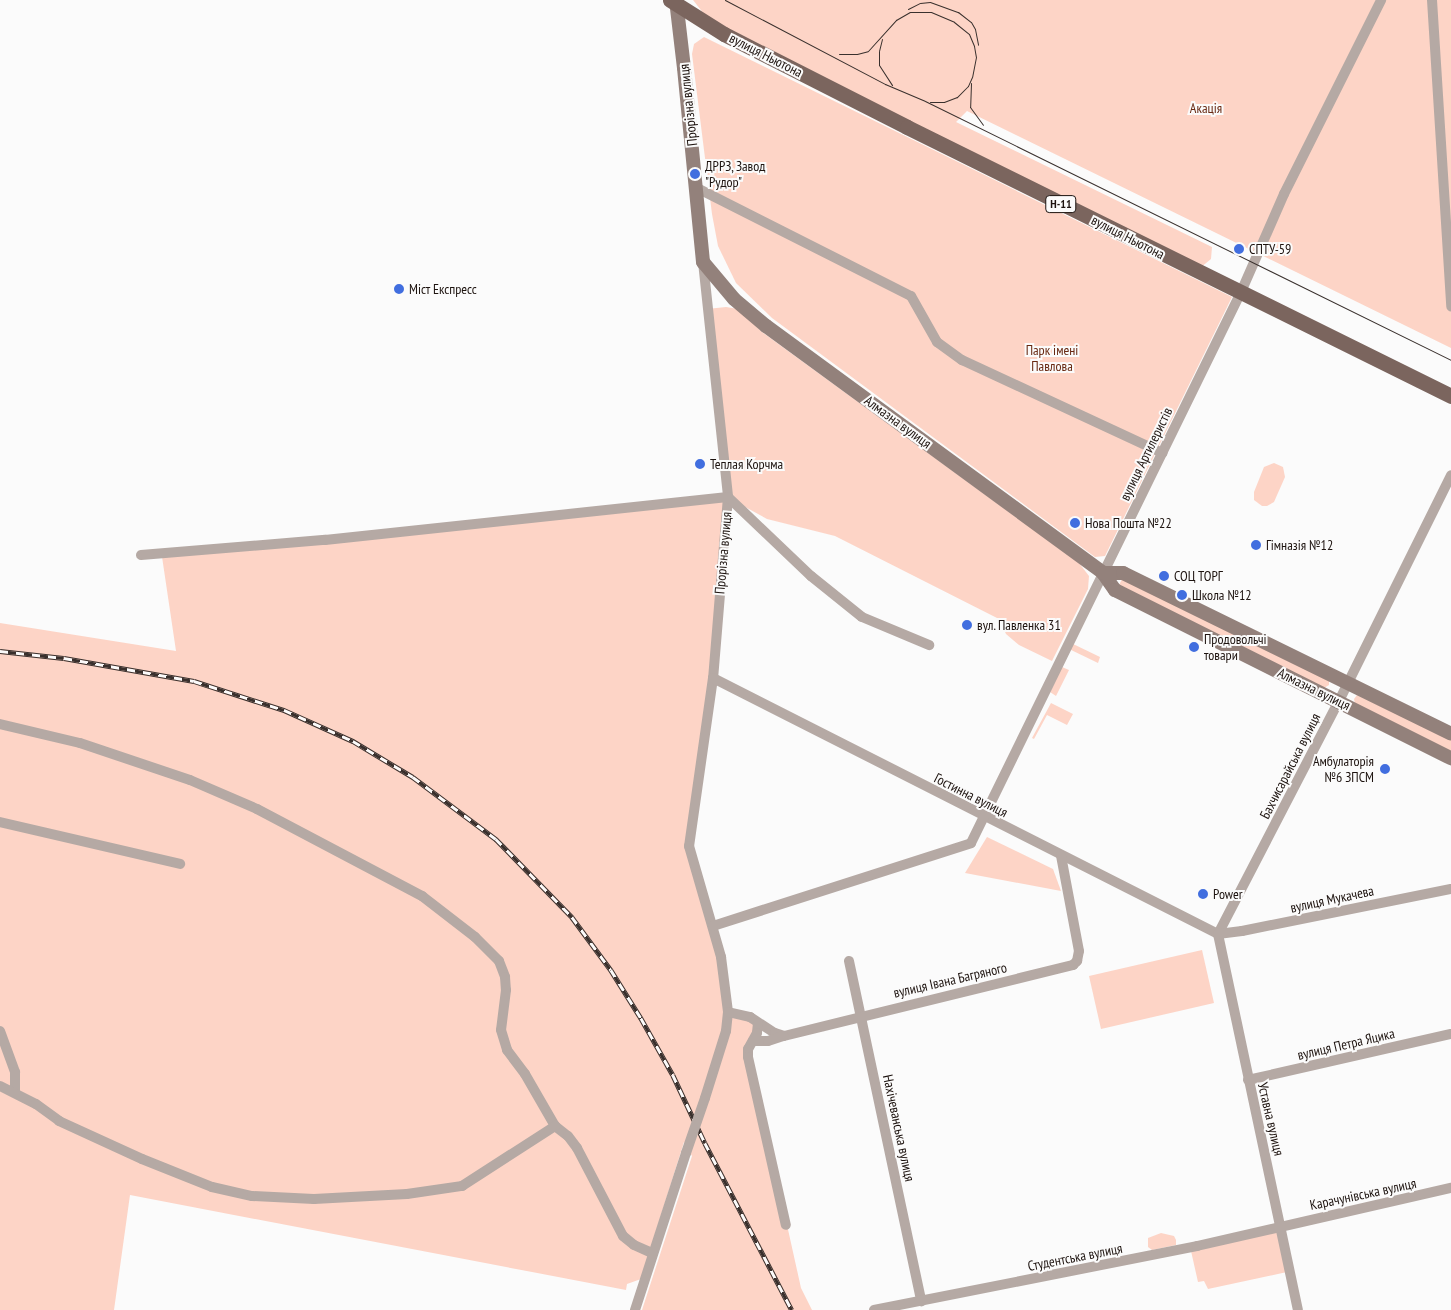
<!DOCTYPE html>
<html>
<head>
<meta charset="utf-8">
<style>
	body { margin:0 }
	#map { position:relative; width:1451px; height:1310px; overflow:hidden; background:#fbfbfb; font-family:"PT Sans Narrow",sans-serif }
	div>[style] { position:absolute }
	.green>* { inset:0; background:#fdd4c6 }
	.street>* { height:10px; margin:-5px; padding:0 5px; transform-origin:5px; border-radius:5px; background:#b5a9a4 }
	.secondary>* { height:14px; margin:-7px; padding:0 7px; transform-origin:7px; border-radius:7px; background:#93817b }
	.primary>* { height:15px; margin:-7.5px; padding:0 7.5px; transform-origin:7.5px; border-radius:7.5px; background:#7b655e }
	.tram>* { height:1px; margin:-0.5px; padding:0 0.5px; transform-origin:0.5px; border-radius:0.5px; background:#39302d }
	.rail>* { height:4.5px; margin-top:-2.25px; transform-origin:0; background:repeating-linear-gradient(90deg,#fbfbfb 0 8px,#39302d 0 16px); box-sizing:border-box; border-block:1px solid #39302d }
	.street-bridge>* { height:10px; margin:-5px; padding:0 5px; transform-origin:5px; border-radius:5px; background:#b5a9a4 }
	.dots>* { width:14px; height:14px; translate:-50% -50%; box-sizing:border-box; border:2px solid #fbfbfb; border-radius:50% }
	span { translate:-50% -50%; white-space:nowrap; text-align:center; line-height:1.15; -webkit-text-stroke:4px #fbfbfb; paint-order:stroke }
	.shield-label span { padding:1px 4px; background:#fbfbfb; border:1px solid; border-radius:4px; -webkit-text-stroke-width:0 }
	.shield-label { font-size:12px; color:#1d130f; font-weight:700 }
	.street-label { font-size:14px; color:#1d130f }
	.park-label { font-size:14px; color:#682912 }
	.poi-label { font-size:14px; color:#1d130f }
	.left { translate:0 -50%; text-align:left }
	.right { translate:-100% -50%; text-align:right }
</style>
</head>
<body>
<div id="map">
	<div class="green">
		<div style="clip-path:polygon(693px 0,1451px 0,1451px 348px,967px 111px,956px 122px,1212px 247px,1211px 259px,1200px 268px,736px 34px,704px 14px)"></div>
		<div style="clip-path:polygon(704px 37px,1232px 297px,1105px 556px,1095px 557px,772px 318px,736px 283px,718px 246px,712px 214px,692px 54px,694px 44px)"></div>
		<div style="clip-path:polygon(726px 307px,738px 309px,762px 332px,1079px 563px,1089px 576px,1088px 589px,1052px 661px,1019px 645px,1006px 634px,999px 619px,835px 536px,767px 519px,729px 498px,713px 678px,689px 846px,713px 926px,728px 1011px,758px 1023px,748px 1049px,801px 1288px,812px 1310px,642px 1310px,692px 1156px,684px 1142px,641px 1279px,627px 1284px,626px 1290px,130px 1195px,114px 1310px,0 1310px,0 623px,176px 651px,161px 550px,325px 540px,728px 497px,707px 309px)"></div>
		<div style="clip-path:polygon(1274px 463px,1283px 467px,1285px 477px,1274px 502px,1267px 506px,1262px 506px,1254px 500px,1254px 492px,1264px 467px)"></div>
		<div style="clip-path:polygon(1122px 579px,1329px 681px,1329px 685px,1324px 688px,1119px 585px)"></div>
		<div style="clip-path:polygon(1069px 642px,1100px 657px,1098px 663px,1067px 648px)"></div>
		<div style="clip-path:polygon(1062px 667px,1069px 670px,1056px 696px,1050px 692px)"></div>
		<div style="clip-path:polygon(1357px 695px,1451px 740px,1451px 752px,1355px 704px,1354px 699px)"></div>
		<div style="clip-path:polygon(1051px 703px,1073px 714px,1067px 725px,1047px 715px,1034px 739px,1032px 738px)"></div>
		<div style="clip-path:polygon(987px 837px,1053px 869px,1061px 891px,965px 873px)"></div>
		<div style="clip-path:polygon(1202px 950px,1214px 1003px,1101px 1029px,1089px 976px)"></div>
		<div style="clip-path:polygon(1277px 1232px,1287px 1272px,1208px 1289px,1204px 1281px,1198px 1282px,1191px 1251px)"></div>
		<div style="clip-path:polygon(1161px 1233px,1174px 1236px,1176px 1240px,1176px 1245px,1152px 1250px,1148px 1247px,1148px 1238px)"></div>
	</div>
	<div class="street">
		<div style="left:1432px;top:0;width:307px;rotate:86.4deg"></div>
		<div style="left:695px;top:187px;width:242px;rotate:26.8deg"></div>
		<div style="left:911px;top:296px;width:53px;rotate:60.5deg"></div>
		<div style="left:937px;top:342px;width:31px;rotate:36deg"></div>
		<div style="left:962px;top:360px;width:221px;rotate:24.9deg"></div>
		<div style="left:703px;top:262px;width:236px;rotate:83.9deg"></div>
		<div style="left:728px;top:497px;width:182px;rotate:94.7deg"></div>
		<div style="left:713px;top:678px;width:170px;rotate:98.1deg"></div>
		<div style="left:689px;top:846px;width:116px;rotate:73.9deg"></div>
		<div style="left:721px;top:957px;width:55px;rotate:82.7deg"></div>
		<div style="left:728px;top:1012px;width:19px;rotate:96deg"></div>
		<div style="left:726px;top:1031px;width:70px;rotate:107.4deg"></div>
		<div style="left:141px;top:555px;width:185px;rotate:-4.7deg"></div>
		<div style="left:325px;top:540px;width:405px;rotate:-6.1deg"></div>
		<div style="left:728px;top:497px;width:115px;rotate:43.6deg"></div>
		<div style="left:811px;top:576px;width:65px;rotate:38.8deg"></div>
		<div style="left:862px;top:617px;width:73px;rotate:22.7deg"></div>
		<div style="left:713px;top:678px;width:566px;rotate:26.88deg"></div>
		<div style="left:0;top:724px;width:82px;rotate:13.4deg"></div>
		<div style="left:80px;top:743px;width:116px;rotate:18.6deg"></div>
		<div style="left:190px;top:780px;width:73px;rotate:23.4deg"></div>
		<div style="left:257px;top:809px;width:187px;rotate:27.8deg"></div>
		<div style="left:422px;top:896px;width:67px;rotate:37.7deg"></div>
		<div style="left:475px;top:937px;width:34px;rotate:45deg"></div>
		<div style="left:499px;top:961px;width:17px;rotate:69deg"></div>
		<div style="left:505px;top:977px;width:13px;rotate:86deg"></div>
		<div style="left:506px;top:990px;width:40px;rotate:97.1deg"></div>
		<div style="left:501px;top:1030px;width:21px;rotate:73deg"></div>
		<div style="left:507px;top:1050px;width:30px;rotate:53deg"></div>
		<div style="left:525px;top:1074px;width:60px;rotate:60deg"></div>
		<div style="left:555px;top:1126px;width:16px;rotate:38deg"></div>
		<div style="left:568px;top:1136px;width:15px;rotate:53deg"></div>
		<div style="left:577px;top:1148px;width:99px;rotate:62.4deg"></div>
		<div style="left:623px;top:1236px;width:14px;rotate:39deg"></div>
		<div style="left:634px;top:1245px;width:20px;rotate:24deg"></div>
		<div style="left:0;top:822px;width:185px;rotate:13.1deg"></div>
		<div style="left:713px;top:926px;width:271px;rotate:-17.8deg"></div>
		<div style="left:971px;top:843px;width:614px;rotate:-63.89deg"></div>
		<div style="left:1241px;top:292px;width:107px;rotate:-66.3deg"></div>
		<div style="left:1284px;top:194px;width:217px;rotate:-63.4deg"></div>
		<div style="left:1218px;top:934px;width:263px;rotate:-62.6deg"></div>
		<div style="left:1339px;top:701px;width:252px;rotate:-63.6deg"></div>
		<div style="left:1218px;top:934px;width:384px;rotate:78deg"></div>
		<div style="left:1218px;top:934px;width:24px;rotate:-7deg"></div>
		<div style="left:1242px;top:931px;width:213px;rotate:-11.4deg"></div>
		<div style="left:849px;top:961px;width:348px;rotate:78deg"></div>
		<div style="left:728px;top:1012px;width:23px;rotate:13deg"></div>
		<div style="left:750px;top:1017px;width:30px;rotate:33deg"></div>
		<div style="left:775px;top:1033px;width:9px;rotate:18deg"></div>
		<div style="left:784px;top:1036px;width:298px;rotate:-13.8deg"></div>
		<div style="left:1073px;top:965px;width:6px;rotate:-45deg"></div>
		<div style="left:1077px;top:961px;width:10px;rotate:-79deg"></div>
		<div style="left:1079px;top:951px;width:97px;rotate:-100.7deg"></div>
		<div style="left:758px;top:1023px;width:10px;rotate:96deg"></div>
		<div style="left:757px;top:1033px;width:18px;rotate:119deg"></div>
		<div style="left:748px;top:1049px;width:8px;rotate:90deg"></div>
		<div style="left:748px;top:1057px;width:172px;rotate:77.3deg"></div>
		<div style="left:0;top:1031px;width:44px;rotate:69.9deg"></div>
		<div style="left:15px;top:1072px;width:20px;rotate:90deg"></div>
		<div style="left:753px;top:1041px;width:15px"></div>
		<div style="left:768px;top:1041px;width:16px;rotate:-18deg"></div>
		<div style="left:1248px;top:1080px;width:208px;rotate:-12.8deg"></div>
		<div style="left:0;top:1086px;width:40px;rotate:26.6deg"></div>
		<div style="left:36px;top:1104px;width:29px;rotate:36deg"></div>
		<div style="left:59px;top:1121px;width:91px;rotate:24.6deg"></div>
		<div style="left:142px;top:1159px;width:75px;rotate:21.8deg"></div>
		<div style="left:212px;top:1187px;width:41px;rotate:12.7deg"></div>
		<div style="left:252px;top:1196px;width:62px;rotate:2.8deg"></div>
		<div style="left:314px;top:1199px;width:93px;rotate:-3.1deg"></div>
		<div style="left:407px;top:1194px;width:56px;rotate:-8.3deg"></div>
		<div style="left:462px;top:1186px;width:111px;rotate:-32.8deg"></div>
		<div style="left:635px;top:1310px;width:165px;rotate:-72deg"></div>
		<div style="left:874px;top:1310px;width:329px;rotate:-11.2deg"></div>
		<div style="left:1197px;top:1246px;width:261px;rotate:-12.9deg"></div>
	</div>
	<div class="secondary">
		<div style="left:676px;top:0;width:68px;rotate:83.3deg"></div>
		<div style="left:684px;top:68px;width:195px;rotate:84.4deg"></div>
		<div style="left:703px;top:262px;width:48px;rotate:50deg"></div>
		<div style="left:734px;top:299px;width:42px;rotate:40.2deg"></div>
		<div style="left:766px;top:326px;width:418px;rotate:36.2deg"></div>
		<div style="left:1103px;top:573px;width:21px;rotate:55deg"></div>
		<div style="left:1115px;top:590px;width:376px;rotate:26.6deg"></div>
		<div style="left:1103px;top:573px;width:20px"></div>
		<div style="left:1123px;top:573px;width:365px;rotate:26.1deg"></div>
	</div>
	<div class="primary">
		<div style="left:670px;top:0;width:64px;rotate:32.2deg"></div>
		<div style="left:724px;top:34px;width:205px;rotate:26.9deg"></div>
		<div style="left:907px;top:127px;width:607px;rotate:26.31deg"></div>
	</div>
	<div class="tram">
		<div style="left:725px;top:0;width:181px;rotate:27.7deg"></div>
		<div style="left:885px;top:84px;width:43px;rotate:23deg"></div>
		<div style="left:925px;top:101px;width:586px;rotate:26.22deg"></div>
		<div style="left:908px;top:9px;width:13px;rotate:-27deg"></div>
		<div style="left:920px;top:3px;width:10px;rotate:-6deg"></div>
		<div style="left:930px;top:2px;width:30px;rotate:20deg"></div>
		<div style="left:958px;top:12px;width:16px;rotate:38deg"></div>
		<div style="left:971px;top:22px;width:8px;rotate:60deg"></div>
		<div style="left:975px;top:29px;width:16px;rotate:79deg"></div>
		<div style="left:882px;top:39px;width:12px;rotate:104deg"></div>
		<div style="left:879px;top:51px;width:14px;rotate:90deg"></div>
		<div style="left:879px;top:65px;width:24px;rotate:57deg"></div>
		<div style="left:839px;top:54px;width:18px"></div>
		<div style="left:857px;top:54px;width:11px;rotate:-15deg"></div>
		<div style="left:868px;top:51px;width:42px;rotate:-47.9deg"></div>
		<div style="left:896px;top:20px;width:16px;rotate:-30deg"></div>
		<div style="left:910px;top:12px;width:21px"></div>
		<div style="left:931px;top:12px;width:25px;rotate:23deg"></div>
		<div style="left:954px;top:22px;width:19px;rotate:39deg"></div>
		<div style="left:969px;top:34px;width:13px;rotate:67deg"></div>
		<div style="left:974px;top:46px;width:11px;rotate:80deg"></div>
		<div style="left:976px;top:57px;width:20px;rotate:101deg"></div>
		<div style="left:972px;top:77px;width:10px;rotate:114deg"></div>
		<div style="left:968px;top:86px;width:16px;rotate:135deg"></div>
		<div style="left:957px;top:97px;width:14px;rotate:159deg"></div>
		<div style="left:944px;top:102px;width:14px;rotate:180deg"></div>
		<div style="left:971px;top:83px;width:24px;rotate:92deg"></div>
		<div style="left:970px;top:107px;width:22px;rotate:54deg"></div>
	</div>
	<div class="rail">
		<div style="left:0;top:651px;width:64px;rotate:6.2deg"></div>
		<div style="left:64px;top:658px;width:132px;rotate:10deg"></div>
		<div style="left:194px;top:681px;width:95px;rotate:17.9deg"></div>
		<div style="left:284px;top:710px;width:76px;rotate:24.2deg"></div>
		<div style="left:353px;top:741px;width:70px;rotate:31deg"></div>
		<div style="left:413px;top:777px;width:104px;rotate:36.8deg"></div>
		<div style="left:496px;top:839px;width:109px;rotate:45.7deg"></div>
		<div style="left:572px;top:917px;width:66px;rotate:53.7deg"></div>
		<div style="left:611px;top:970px;width:57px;rotate:58deg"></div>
		<div style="left:641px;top:1018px;width:65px;rotate:60.7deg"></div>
		<div style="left:673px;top:1075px;width:75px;rotate:64.8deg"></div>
		<div style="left:705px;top:1143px;width:188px;rotate:62.5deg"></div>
	</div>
	<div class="street-bridge">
		<div style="left:686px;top:1153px;width:58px;rotate:-70.9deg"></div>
	</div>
	<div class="dots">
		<div style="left:695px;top:174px;background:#416edf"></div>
		<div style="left:1239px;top:249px;background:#416edf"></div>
		<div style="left:399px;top:289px;background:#416edf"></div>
		<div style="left:700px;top:464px;background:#416edf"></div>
		<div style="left:1075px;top:523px;background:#416edf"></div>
		<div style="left:1256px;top:545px;background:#416edf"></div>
		<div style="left:1164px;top:576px;background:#416edf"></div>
		<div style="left:1182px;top:595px;background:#416edf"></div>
		<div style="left:967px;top:625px;background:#416edf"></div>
		<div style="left:1194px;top:647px;background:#416edf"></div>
		<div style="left:1385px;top:769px;background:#416edf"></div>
		<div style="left:1203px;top:894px;background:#416edf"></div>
	</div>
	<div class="shield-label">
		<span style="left:1061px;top:204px">Н-11</span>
	</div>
	<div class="street-label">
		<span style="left:766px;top:55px;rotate:27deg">вулиця Ньютона</span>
		<span style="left:688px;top:105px;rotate:-96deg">Прорізна вулиця</span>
		<span style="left:1128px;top:237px;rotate:27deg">вулиця Ньютона</span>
		<span style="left:898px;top:422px;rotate:36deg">Алмазна вулиця</span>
		<span style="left:1146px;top:454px;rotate:-64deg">вулиця Артилеристів</span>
		<span style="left:723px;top:553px;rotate:-85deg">Прорізна вулиця</span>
		<span style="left:1314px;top:689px;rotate:26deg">Алмазна вулиця</span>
		<span style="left:1290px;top:766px;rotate:-63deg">Бахчисарайська вулиця</span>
		<span style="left:971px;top:795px;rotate:27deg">Гостинна вулиця</span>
		<span style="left:1332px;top:899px;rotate:-12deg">вулиця Мукачева</span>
		<span style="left:950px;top:980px;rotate:-13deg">вулиця Івана Багряного</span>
		<span style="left:1346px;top:1044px;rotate:-13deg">вулиця Петра Яцика</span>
		<span style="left:1271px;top:1119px;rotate:77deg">Уставна вулиця</span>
		<span style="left:899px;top:1128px;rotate:78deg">Нахічеванська вулиця</span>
		<span style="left:1363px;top:1194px;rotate:-12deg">Карачунівська вулиця</span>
		<span style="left:1075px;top:1257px;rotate:-11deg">Студентська вулиця</span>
	</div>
	<div class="park-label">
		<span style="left:1206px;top:108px">Акація</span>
		<span style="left:1052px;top:358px">Парк імені<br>Павлова</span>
	</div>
	<div class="poi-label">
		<span class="left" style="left:705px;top:174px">ДРРЗ, Завод<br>"Рудор"</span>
		<span class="left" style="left:1249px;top:249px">СПТУ-59</span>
		<span class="left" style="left:409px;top:289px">Міст Експресс</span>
		<span class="left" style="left:710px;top:464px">Теплая Корчма</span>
		<span class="left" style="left:1085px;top:523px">Нова Пошта №22</span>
		<span class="left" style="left:1266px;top:545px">Гімназія №12</span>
		<span class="left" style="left:1174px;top:576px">СОЦ ТОРГ</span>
		<span class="left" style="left:1192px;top:595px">Школа №12</span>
		<span class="left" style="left:977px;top:625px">вул. Павленка 31</span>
		<span class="left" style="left:1204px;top:647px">Продовольчі<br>товари</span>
		<span class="right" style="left:1374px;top:769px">Амбулаторія<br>№6 ЗПСМ</span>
		<span class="left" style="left:1213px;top:894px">Power</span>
	</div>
</div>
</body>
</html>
